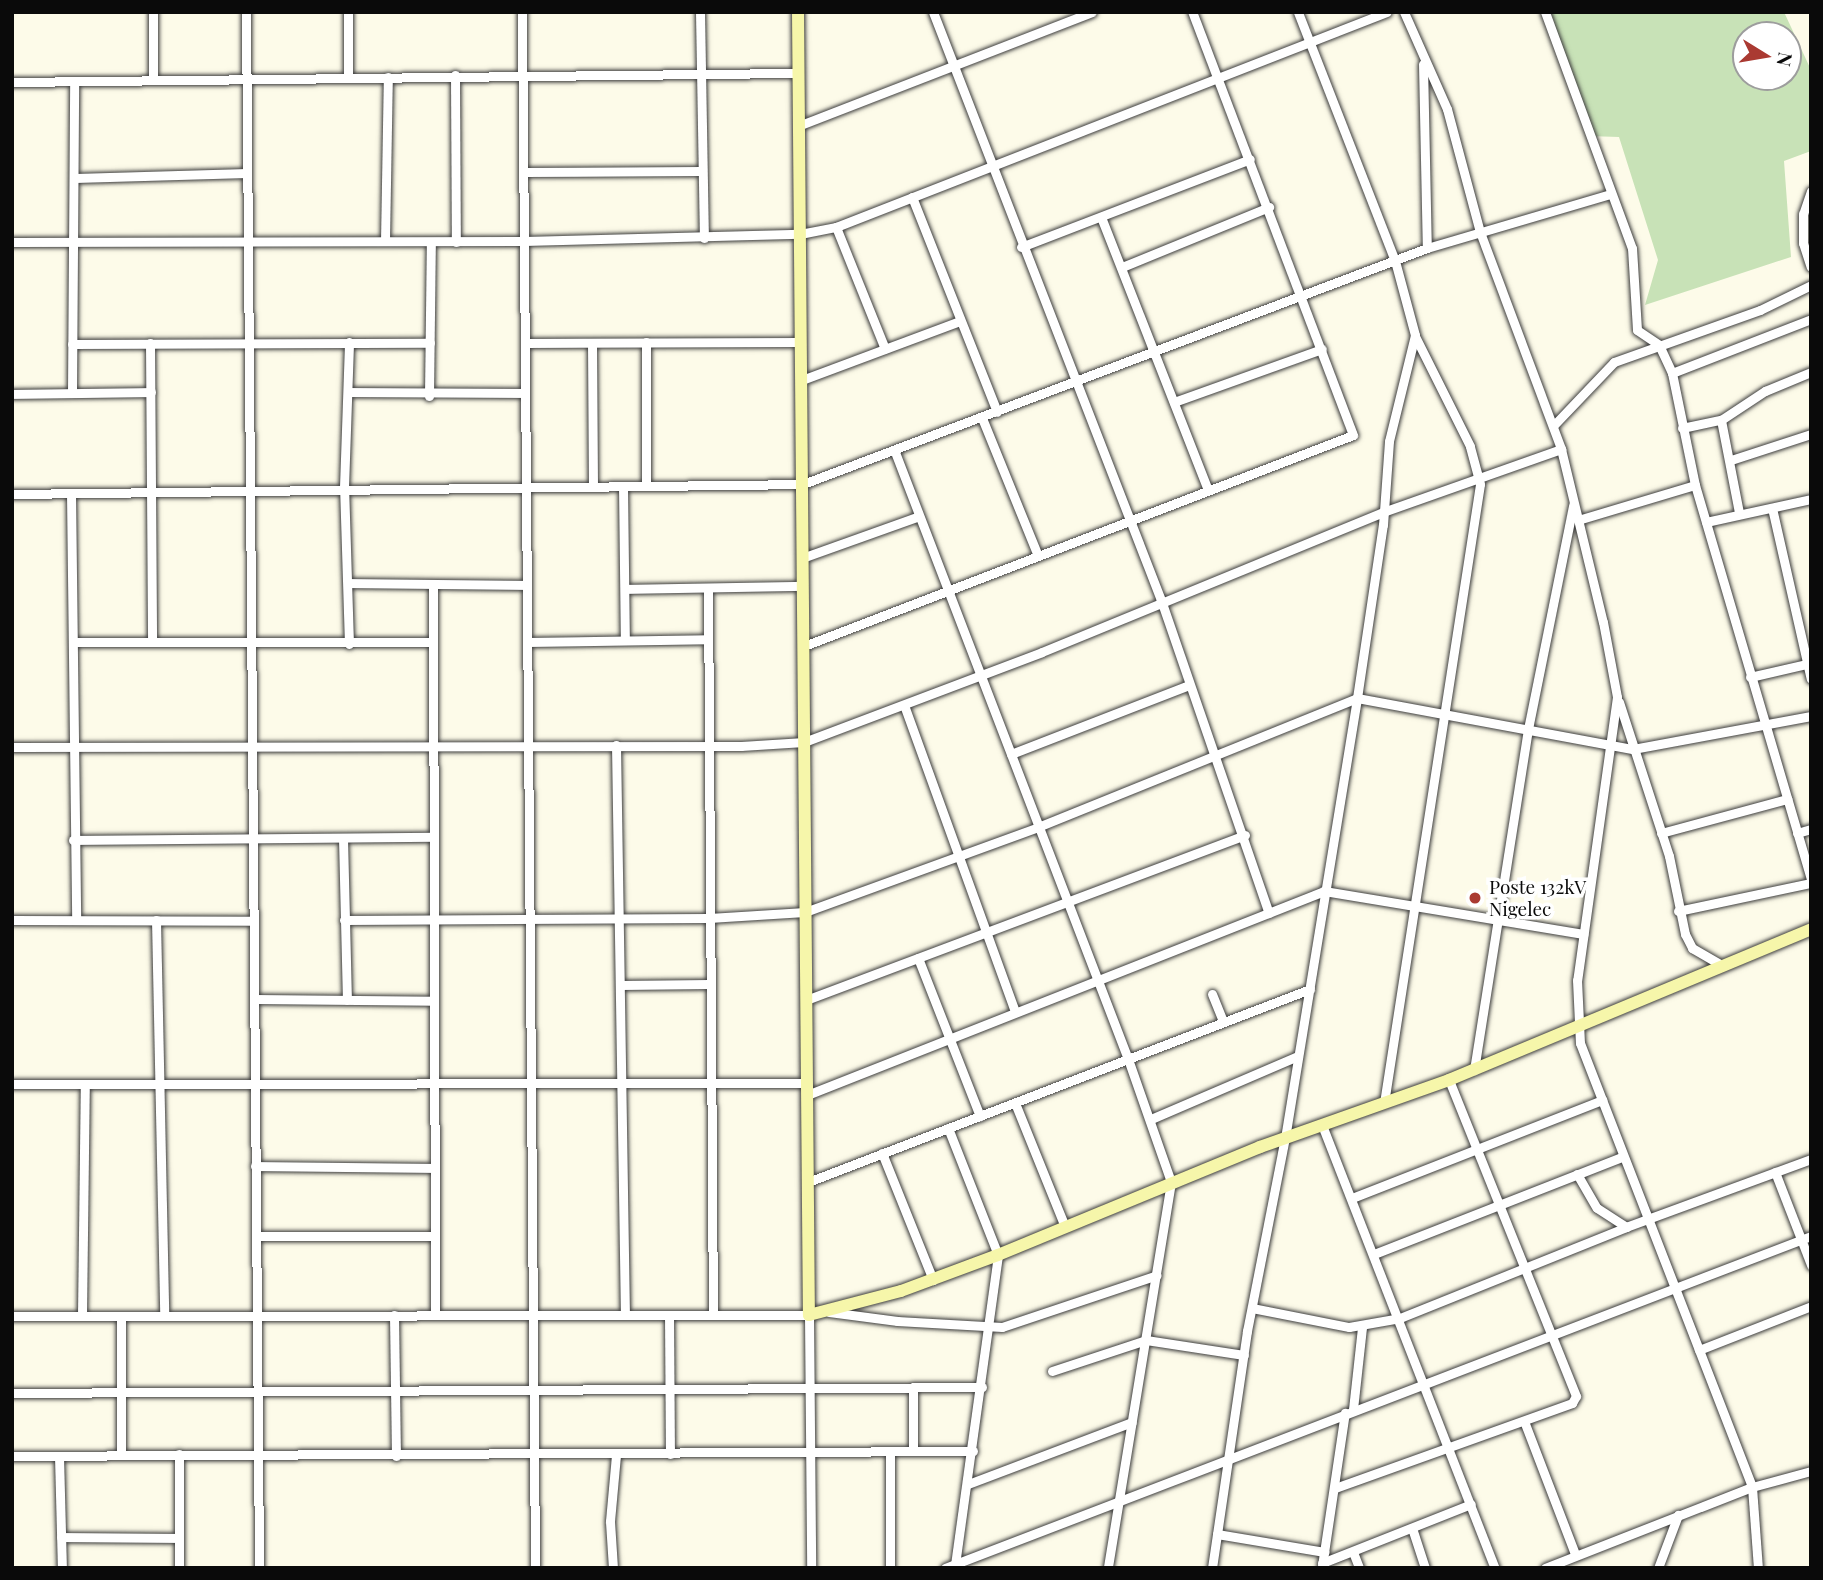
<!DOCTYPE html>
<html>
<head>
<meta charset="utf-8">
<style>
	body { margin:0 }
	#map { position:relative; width:1823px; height:1580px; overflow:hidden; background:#fdfbe9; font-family:"Playfair Display",serif }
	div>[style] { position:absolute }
	.green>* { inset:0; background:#c8e2b7 }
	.roads { filter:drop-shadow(0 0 2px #3d3d3d) drop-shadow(0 0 2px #3d3d3d) }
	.street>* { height:9px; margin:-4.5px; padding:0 4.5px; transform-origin:4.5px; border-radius:4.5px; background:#fff }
	.secondary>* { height:12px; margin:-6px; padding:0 6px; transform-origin:6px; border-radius:6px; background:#f6f6aa }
	.dots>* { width:19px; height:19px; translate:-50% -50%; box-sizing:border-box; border:4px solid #fff; border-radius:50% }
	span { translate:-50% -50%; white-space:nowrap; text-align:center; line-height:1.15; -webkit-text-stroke:7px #fff; paint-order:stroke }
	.poi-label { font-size:19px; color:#0a0a0a }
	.left { translate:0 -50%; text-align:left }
	.frame { position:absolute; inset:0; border:14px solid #0a0a0a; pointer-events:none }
	.north { position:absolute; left:1732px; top:21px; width:70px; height:70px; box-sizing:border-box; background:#fff; border:2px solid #9d9d9d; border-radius:50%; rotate:101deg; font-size:19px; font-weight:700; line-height:28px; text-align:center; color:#0a0a0a }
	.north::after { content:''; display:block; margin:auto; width:24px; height:32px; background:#aa3a32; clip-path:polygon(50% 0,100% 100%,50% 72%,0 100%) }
</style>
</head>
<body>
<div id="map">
	<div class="green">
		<div style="clip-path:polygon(evenodd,1551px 12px,1784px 12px,1811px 70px,1811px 151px,1784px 161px,1791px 257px,1645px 305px,1658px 260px,1619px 137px,1588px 136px,1551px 12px,1746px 35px,1788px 35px,1788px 77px,1746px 77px,1746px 35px)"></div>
	</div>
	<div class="roads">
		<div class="street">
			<div style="left:153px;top:12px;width:68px;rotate:90deg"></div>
			<div style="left:246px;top:12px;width:1556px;rotate:89.52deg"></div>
			<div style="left:348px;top:12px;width:66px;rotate:90deg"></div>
			<div style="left:522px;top:12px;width:1556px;rotate:89.52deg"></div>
			<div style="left:700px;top:12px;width:226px;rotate:89deg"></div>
			<div style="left:933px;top:12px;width:631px;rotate:68.81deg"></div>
			<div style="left:1161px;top:600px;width:331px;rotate:71deg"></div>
			<div style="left:1404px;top:12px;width:106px;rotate:66.1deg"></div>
			<div style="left:1447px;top:109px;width:127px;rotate:75deg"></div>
			<div style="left:1480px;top:232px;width:232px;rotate:69.5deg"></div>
			<div style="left:1561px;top:449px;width:178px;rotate:76.4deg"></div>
			<div style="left:1603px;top:622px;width:76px;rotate:79.4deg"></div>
			<div style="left:1617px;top:697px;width:286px;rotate:98deg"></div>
			<div style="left:1577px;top:980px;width:63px;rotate:87.3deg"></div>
			<div style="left:1580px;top:1043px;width:476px;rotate:68.8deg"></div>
			<div style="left:1752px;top:1487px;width:81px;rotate:85.8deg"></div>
			<div style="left:1545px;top:12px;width:252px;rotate:69.8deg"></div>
			<div style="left:1632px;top:248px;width:82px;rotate:86.5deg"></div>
			<div style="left:1637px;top:330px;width:27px;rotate:34deg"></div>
			<div style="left:1659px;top:345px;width:31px;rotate:65deg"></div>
			<div style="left:1672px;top:373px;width:114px;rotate:78.4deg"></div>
			<div style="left:1695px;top:485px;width:411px;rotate:73.6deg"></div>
			<div style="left:1423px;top:64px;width:184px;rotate:88.8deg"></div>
			<div style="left:455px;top:75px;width:167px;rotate:89.7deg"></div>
			<div style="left:12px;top:82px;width:786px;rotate:-0.66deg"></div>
			<div style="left:798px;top:126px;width:315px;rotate:-21.2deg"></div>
			<div style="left:524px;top:172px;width:178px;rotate:-0.3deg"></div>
			<div style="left:75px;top:178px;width:172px;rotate:-1.7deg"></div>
			<div style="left:1811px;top:191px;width:24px;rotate:109deg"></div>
			<div style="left:1803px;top:214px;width:29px;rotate:90deg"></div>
			<div style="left:1803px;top:243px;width:25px;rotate:72deg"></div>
			<div style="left:912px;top:197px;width:231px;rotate:68.4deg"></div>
			<div style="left:1101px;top:217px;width:293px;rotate:68.6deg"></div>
			<div style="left:836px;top:227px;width:131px;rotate:68.1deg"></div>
			<div style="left:385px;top:241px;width:164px;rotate:-89deg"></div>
			<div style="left:12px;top:242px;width:512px;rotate:-0.11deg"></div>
			<div style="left:524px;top:241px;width:276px;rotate:-1.5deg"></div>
			<div style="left:800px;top:234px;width:37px;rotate:-11deg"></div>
			<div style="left:836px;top:227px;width:591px;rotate:-21.32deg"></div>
			<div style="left:1021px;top:247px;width:245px;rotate:-21deg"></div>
			<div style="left:1122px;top:267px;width:159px;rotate:-22.2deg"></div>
			<div style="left:150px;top:343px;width:298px;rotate:89.6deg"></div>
			<div style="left:525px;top:343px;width:276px;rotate:-0.2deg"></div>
			<div style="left:592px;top:343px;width:143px;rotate:89.6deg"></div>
			<div style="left:72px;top:344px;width:358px;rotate:-0.2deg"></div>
			<div style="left:1672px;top:373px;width:149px;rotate:-21.2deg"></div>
			<div style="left:802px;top:380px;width:169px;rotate:-20.5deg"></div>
			<div style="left:348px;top:392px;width:177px;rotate:0.3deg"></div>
			<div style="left:72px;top:393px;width:312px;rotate:-89.6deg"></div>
			<div style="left:12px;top:394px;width:139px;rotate:-0.8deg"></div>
			<div style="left:429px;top:396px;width:154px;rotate:-89.3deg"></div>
			<div style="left:1174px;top:402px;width:157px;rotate:-19.7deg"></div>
			<div style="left:982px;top:418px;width:149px;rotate:67.9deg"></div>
			<div style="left:1721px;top:420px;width:95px;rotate:79deg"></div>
			<div style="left:1553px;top:426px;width:88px;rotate:-46.4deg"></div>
			<div style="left:1614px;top:362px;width:155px;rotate:-19.6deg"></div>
			<div style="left:1760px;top:310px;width:57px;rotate:-26.1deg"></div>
			<div style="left:1682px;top:428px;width:40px;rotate:-12deg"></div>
			<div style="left:1721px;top:420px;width:53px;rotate:-33.4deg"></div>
			<div style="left:1765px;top:391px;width:50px;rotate:-22.4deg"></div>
			<div style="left:895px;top:452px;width:650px;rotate:69deg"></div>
			<div style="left:1128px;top:1059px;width:130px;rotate:70.7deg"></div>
			<div style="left:1171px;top:1182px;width:391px;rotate:99.3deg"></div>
			<div style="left:1731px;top:460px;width:84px;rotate:-18deg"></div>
			<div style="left:646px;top:485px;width:143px;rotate:-90deg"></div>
			<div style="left:623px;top:486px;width:154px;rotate:89.3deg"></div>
			<div style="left:71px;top:493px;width:426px;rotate:89.3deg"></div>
			<div style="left:12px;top:494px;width:791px;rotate:-0.72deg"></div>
			<div style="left:803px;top:484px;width:667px;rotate:-20.72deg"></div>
			<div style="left:1427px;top:248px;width:191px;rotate:-16.4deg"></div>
			<div style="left:1772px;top:508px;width:175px;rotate:77.2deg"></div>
			<div style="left:1578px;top:520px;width:122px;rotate:-16.7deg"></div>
			<div style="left:1706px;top:522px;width:107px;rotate:-12.4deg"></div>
			<div style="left:802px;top:558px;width:124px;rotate:-19.7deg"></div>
			<div style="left:348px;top:583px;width:179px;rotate:0.6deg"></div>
			<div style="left:433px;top:584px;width:731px;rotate:89.84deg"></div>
			<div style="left:708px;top:588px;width:727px;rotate:89.61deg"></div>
			<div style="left:625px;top:589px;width:178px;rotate:-1deg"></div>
			<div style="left:73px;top:642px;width:359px"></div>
			<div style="left:527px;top:642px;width:181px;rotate:-0.9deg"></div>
			<div style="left:349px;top:644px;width:157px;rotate:-91.8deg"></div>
			<div style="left:344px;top:487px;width:145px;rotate:-88deg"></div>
			<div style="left:804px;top:646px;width:588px;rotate:-21.02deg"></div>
			<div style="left:1353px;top:435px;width:453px;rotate:-110.8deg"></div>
			<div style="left:1750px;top:677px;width:63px;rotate:-12.9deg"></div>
			<div style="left:1619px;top:702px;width:162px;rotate:72deg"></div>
			<div style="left:1669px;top:856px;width:80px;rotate:78.4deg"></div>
			<div style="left:1685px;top:934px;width:16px;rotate:63deg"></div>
			<div style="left:1692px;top:948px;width:36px;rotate:30deg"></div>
			<div style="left:904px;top:705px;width:326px;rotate:70.1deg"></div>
			<div style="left:616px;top:745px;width:570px;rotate:89.1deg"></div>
			<div style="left:12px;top:747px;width:729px;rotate:-0.08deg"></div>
			<div style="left:741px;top:746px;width:63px;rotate:-3.6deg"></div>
			<div style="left:804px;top:742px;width:254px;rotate:-20.7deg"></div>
			<div style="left:1042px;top:652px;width:369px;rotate:-22.3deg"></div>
			<div style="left:1383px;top:512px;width:189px;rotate:-19.5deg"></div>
			<div style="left:1011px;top:754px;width:191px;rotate:-21.2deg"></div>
			<div style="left:1661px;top:833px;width:131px;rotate:-15.1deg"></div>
			<div style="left:1797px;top:833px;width:15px;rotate:-16deg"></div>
			<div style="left:343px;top:838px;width:162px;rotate:88.6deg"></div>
			<div style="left:73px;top:840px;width:359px;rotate:-0.5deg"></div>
			<div style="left:1678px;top:911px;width:136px;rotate:-11.9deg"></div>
			<div style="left:12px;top:920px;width:242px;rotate:0.2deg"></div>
			<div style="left:156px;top:920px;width:396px;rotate:88.8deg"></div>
			<div style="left:344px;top:920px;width:365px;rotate:-0.3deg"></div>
			<div style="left:709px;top:918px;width:96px;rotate:-3.6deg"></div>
			<div style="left:805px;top:912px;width:248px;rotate:-20deg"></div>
			<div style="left:1038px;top:827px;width:344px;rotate:-22deg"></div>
			<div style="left:1357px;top:698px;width:281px;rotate:10.5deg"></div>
			<div style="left:1633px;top:749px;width:181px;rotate:-10.5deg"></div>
			<div style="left:918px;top:958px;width:170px;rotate:68.6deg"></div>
			<div style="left:621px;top:985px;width:88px;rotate:-0.7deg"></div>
			<div style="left:1212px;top:994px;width:29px;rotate:68deg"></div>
			<div style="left:255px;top:999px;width:179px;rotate:0.6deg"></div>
			<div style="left:806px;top:1000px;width:469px;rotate:-20.6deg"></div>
			<div style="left:1474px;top:1070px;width:345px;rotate:-81deg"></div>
			<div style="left:1528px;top:729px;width:228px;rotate:-78.6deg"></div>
			<div style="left:12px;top:1084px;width:795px;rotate:-0.07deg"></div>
			<div style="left:807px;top:1095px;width:556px;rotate:-21.53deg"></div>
			<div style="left:1324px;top:891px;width:263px;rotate:9.4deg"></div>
			<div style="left:1015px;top:1103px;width:134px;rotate:68deg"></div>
			<div style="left:1384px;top:1103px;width:626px;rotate:-81.18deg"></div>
			<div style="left:1480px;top:484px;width:39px;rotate:-105deg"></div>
			<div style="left:1470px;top:446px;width:123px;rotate:-116.6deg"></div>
			<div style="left:1151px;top:1119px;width:160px;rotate:-23.2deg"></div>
			<div style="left:1322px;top:1125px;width:476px;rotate:68.7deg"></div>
			<div style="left:948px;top:1128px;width:136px;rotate:68.5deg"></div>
			<div style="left:998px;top:1255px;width:313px;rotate:97.9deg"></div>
			<div style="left:882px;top:1153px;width:137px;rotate:68.1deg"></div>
			<div style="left:255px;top:1166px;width:180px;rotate:0.6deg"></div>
			<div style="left:1775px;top:1172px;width:100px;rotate:68.8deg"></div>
			<div style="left:1577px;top:1174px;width:39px;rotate:60deg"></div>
			<div style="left:1597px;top:1208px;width:35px;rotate:33deg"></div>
			<div style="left:808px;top:1182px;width:538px;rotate:-21.03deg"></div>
			<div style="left:1352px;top:1198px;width:269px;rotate:-21.4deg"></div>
			<div style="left:256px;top:1236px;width:178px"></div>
			<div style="left:1374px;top:1254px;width:266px;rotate:-21.4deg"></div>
			<div style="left:1252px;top:1308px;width:99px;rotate:11.1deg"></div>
			<div style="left:1349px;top:1327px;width:52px;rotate:-10deg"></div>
			<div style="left:1400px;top:1318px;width:244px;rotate:-21.9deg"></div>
			<div style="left:1626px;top:1227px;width:197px;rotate:-20.2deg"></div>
			<div style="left:829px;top:1312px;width:69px;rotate:7.5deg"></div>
			<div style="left:897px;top:1321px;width:105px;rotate:3.3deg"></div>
			<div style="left:1002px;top:1327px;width:163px;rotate:-18.5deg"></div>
			<div style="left:394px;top:1315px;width:141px;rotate:89.2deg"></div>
			<div style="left:669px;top:1315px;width:139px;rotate:89.6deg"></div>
			<div style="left:12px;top:1316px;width:797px;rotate:-0.07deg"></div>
			<div style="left:809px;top:1315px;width:253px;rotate:89.5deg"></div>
			<div style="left:82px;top:1316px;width:232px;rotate:-89.3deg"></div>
			<div style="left:1699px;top:1350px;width:120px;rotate:-21.4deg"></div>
			<div style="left:1052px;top:1371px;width:99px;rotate:-18.3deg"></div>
			<div style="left:1146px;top:1340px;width:99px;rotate:8.7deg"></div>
			<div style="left:12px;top:1393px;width:970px;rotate:-0.35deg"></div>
			<div style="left:1353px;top:1409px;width:82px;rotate:-83.7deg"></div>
			<div style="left:1524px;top:1421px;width:142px;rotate:69deg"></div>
			<div style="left:890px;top:1451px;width:117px;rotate:90deg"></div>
			<div style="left:913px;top:1451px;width:64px;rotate:-90deg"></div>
			<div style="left:121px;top:1454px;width:138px;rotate:-90deg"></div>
			<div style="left:12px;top:1456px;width:961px;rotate:-0.3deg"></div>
			<div style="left:59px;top:1456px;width:112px;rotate:88.5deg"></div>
			<div style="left:968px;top:1484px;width:175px;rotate:-20.7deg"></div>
			<div style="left:1335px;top:1488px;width:252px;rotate:-19.7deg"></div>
			<div style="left:1572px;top:1403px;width:8px;rotate:-60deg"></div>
			<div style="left:1576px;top:1396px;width:341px;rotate:-111.9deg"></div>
			<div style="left:1412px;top:1528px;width:42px;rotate:72deg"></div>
			<div style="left:1217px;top:1534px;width:109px;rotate:9.5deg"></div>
			<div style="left:61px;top:1537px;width:118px;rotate:0.5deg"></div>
			<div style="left:1353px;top:1552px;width:17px;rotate:69deg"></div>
			<div style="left:1322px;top:1563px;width:160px;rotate:-21.6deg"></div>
			<div style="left:1322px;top:1566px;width:155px;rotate:-81.5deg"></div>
			<div style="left:179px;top:1568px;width:114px;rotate:-90deg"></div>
			<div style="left:613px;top:1568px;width:47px;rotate:-93.7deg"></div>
			<div style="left:610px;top:1521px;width:66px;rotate:-84.8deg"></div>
			<div style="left:945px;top:1568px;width:927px;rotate:-20.98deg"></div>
			<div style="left:1212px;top:1568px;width:240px;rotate:-81.6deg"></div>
			<div style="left:1247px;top:1331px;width:197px;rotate:-78.9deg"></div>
			<div style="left:1285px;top:1138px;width:446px;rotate:-80.7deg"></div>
			<div style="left:1357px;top:698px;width:175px;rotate:-81.5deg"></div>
			<div style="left:1383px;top:525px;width:84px;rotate:-85.9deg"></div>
			<div style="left:1389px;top:441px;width:109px;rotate:-76.2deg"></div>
			<div style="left:1415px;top:335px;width:77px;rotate:-105.1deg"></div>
			<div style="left:1395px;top:261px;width:267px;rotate:-111.3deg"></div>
			<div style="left:1545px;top:1568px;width:222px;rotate:-21.4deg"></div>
			<div style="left:1752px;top:1487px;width:61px;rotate:-15.2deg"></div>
			<div style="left:1658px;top:1568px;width:57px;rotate:-69.3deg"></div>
		</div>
		<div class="secondary">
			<div style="left:798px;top:12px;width:1303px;rotate:89.52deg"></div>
			<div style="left:809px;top:1315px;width:95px;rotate:-14.6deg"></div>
			<div style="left:901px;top:1291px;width:103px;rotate:-20.4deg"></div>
			<div style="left:998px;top:1255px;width:283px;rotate:-22.4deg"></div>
			<div style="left:1260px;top:1147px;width:201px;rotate:-19.5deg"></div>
			<div style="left:1449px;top:1080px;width:392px;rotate:-22.6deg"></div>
		</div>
	</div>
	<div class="dots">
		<div style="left:1475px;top:898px;background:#aa3a32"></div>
	</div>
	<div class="poi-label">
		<span class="left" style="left:1489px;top:898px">Poste 132kV<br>Nigelec</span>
	</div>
	<div class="frame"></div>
	<div class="north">N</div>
</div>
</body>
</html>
